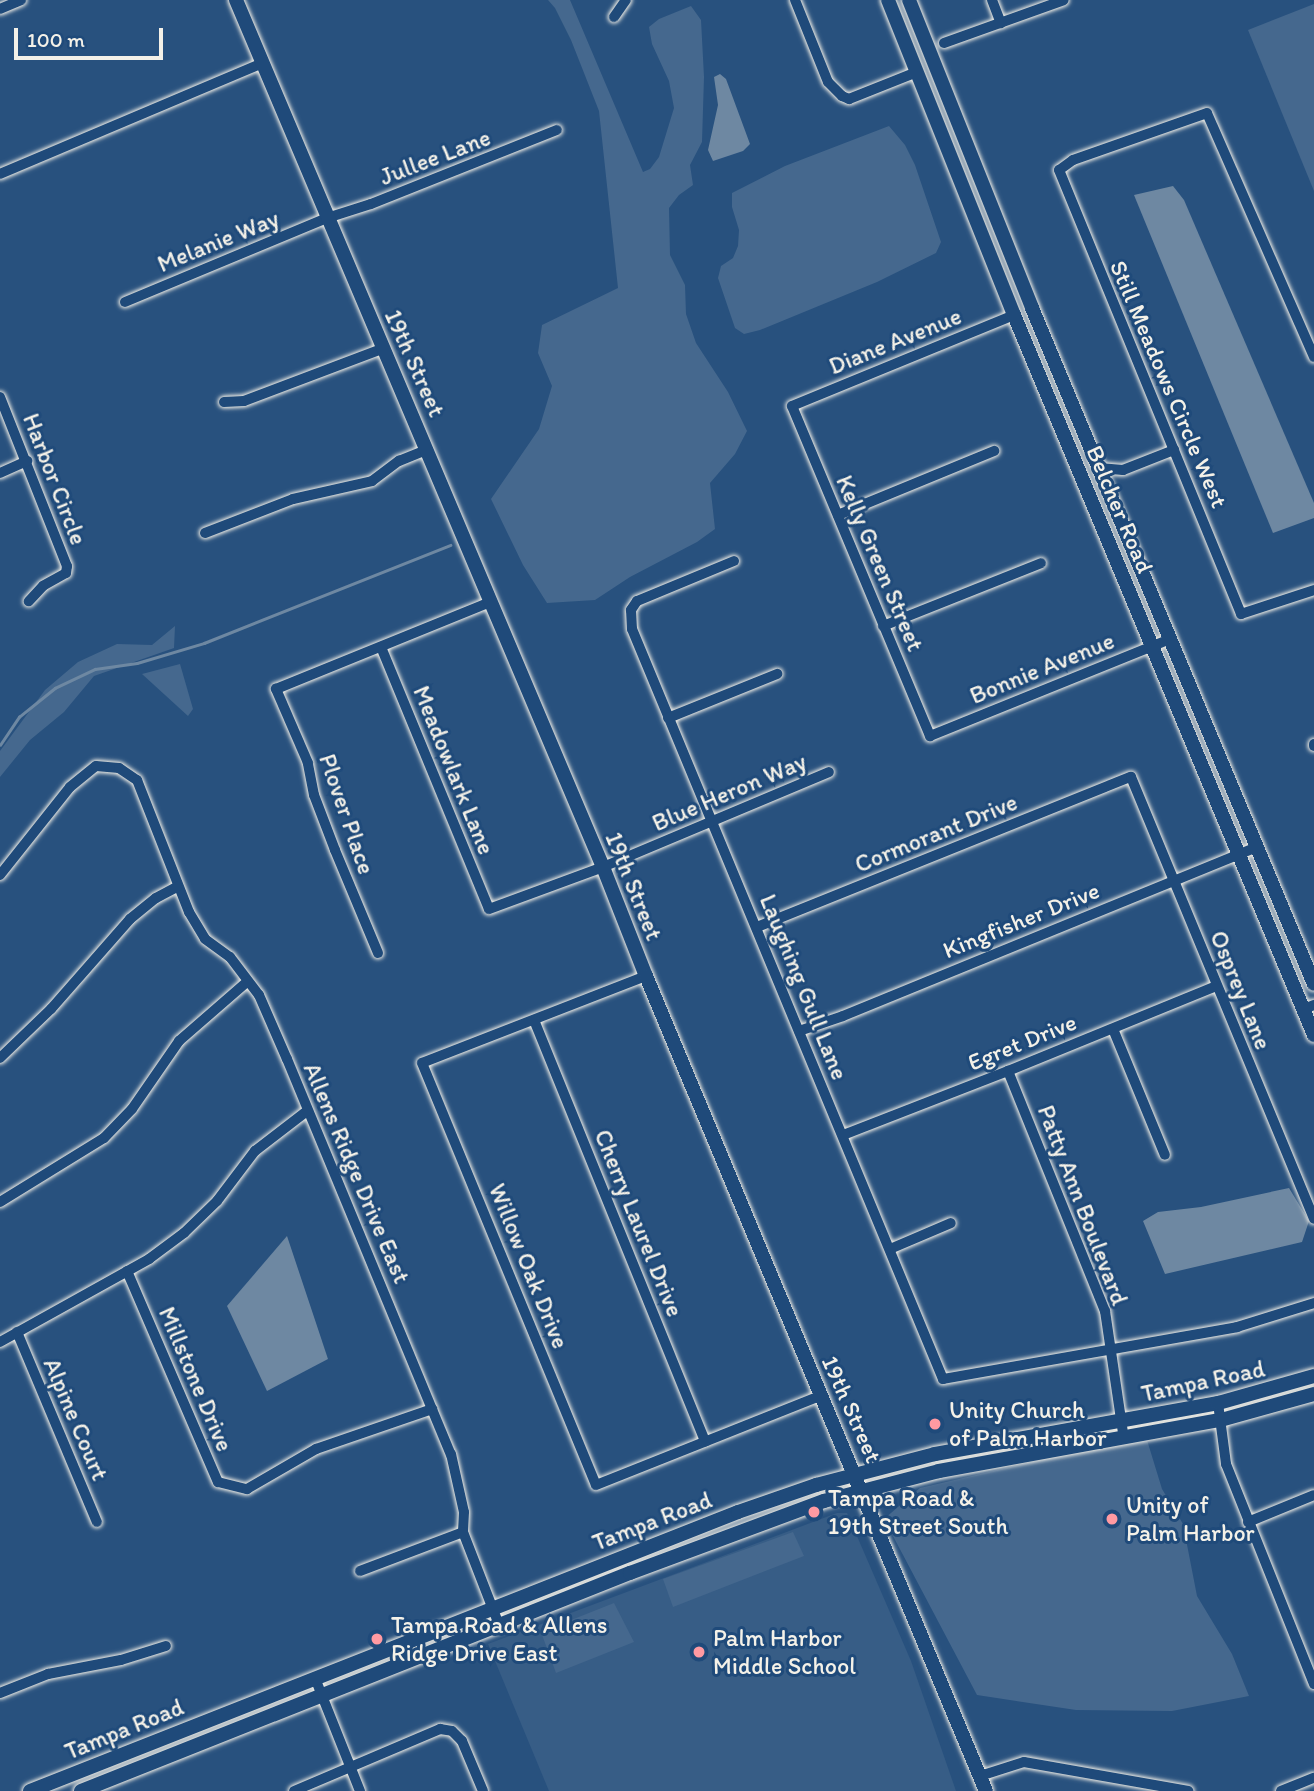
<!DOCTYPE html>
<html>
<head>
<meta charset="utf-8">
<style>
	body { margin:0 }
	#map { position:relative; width:1314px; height:1791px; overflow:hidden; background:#28517e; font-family:Itim,sans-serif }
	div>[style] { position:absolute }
	.built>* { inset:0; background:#375d86 }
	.green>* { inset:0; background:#45688e }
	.water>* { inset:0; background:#6e88a2 }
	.stream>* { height:2.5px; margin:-1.25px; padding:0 1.25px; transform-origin:1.25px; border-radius:1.25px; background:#6e88a2 }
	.roads { filter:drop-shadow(0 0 2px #f4f1e8) drop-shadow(0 0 2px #f4f1e8) }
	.street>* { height:10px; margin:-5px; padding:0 5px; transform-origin:5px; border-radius:5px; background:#1f4a7a }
	.secondary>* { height:14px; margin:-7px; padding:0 7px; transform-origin:7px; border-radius:7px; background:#1f4a7a }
	.dots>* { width:19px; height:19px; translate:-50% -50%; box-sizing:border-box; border:4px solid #1f4a7a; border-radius:50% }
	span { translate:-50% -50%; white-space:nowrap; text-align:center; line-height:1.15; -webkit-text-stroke:6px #1f4a7a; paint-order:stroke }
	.street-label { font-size:24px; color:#f4f1e8 }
	.poi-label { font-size:24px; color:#f4f1e8 }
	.left { translate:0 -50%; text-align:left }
	.scale { position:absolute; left:14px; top:28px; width:149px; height:32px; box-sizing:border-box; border:4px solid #f4f1e8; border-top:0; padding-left:9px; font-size:21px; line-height:24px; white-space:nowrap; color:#f4f1e8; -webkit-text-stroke:5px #1f4a7a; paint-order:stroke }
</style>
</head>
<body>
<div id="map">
	<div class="built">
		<div style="clip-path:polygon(837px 1513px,847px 1513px,911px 1661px,956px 1791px,549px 1791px,488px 1644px)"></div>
	</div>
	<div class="green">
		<div style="clip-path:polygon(548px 0,570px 0,643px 172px,650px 169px,659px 157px,674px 108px,669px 81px,652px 44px,649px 27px,659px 19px,691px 6px,701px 20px,704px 77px,702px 142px,690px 165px,693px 185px,679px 195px,669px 208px,670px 255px,685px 285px,686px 314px,696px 343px,728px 392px,747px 431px,735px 454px,710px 483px,715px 529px,697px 542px,630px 577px,595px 600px,547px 603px,523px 565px,491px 499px,539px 429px,552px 386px,538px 353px,542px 325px,618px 288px,599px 111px,571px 40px,555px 8px)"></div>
		<div style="clip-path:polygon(1314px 4px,1314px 191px,1248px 30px)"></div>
		<div style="clip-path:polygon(889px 126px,905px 145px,915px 165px,941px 242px,936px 253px,877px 282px,760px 330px,744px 334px,735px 328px,718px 278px,721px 266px,733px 258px,738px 246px,739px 230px,732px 207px,732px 193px,785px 166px)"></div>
		<div style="clip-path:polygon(175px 626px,174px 648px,94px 676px,64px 712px,30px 740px,0 777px,0 751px,45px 690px,78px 662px,117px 644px,152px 645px)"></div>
		<div style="clip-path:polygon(180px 664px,193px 709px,188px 716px,142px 674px)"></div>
		<div style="clip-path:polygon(1147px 1440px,1162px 1489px,1183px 1524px,1197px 1596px,1232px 1654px,1249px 1696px,1172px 1711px,1076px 1710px,977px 1695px,884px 1519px,920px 1488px,1058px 1456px)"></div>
		<div style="clip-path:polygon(793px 1532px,804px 1556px,673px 1607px,663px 1579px)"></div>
		<div style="clip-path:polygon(614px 1603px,634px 1642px,556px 1673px,541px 1632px)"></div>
	</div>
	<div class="water">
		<div style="clip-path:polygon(720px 74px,726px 79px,750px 144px,743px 151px,713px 161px,708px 150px,718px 105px,714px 77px)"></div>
		<div style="clip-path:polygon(1173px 186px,1184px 200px,1314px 503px,1314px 518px,1273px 533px,1134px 195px)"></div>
		<div style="clip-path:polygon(1289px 1188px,1309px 1221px,1302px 1242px,1165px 1274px,1143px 1221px,1158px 1212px,1201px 1207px)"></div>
		<div style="clip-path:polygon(287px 1236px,328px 1359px,267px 1391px,227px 1306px)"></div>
	</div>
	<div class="stream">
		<div style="left:0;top:745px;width:34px;rotate:-56deg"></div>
		<div style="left:19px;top:717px;width:46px;rotate:-38.9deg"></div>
		<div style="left:55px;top:688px;width:44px;rotate:-25.4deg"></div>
		<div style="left:95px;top:669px;width:42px;rotate:-8.1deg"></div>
		<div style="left:137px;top:663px;width:70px;rotate:-16.6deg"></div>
		<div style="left:204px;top:643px;width:265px;rotate:-21.7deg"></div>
	</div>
	<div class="roads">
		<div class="street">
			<div style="left:795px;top:0;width:88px;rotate:68.1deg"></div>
			<div style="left:828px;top:82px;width:20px;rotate:45deg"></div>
			<div style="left:842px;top:96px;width:8px;rotate:23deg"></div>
			<div style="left:849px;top:99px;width:73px;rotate:-21.7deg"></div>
			<div style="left:992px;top:0;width:25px;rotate:69deg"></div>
			<div style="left:0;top:9px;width:23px;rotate:-23deg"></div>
			<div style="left:614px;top:17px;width:21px;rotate:-55deg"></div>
			<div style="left:944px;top:43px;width:127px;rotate:-19.7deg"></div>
			<div style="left:0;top:174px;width:285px;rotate:-22.9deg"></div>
			<div style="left:125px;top:302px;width:219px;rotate:-22.6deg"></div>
			<div style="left:327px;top:218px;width:46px;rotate:-17.7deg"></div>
			<div style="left:371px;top:204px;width:200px;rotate:-21.7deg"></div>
			<div style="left:1014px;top:315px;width:240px;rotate:157.7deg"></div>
			<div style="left:792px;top:406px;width:358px;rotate:67.3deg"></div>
			<div style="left:930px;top:736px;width:259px;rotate:-22deg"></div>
			<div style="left:1314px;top:357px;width:266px;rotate:-113.7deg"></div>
			<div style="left:1207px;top:113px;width:142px;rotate:160.7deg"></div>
			<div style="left:1073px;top:160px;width:17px;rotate:144deg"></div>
			<div style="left:1059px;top:170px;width:480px;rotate:67.7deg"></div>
			<div style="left:1241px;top:614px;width:77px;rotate:-18.2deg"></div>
			<div style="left:0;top:397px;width:182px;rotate:68.4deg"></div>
			<div style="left:67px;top:566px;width:7px;rotate:98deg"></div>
			<div style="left:66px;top:573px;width:26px;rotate:151deg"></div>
			<div style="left:43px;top:586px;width:21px;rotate:133deg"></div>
			<div style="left:224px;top:402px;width:20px;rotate:-3deg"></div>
			<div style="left:244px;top:401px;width:150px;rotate:-20.7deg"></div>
			<div style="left:1099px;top:468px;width:24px;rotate:5deg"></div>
			<div style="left:1123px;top:470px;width:55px;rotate:-21.4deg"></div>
			<div style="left:0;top:473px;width:30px;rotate:-24deg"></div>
			<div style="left:838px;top:515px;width:169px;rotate:-22.3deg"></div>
			<div style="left:205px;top:533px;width:94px;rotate:-21.1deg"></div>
			<div style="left:293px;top:499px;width:81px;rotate:-12.8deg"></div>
			<div style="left:372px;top:481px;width:34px;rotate:-37deg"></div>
			<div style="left:399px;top:461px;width:31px;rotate:-22deg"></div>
			<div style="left:734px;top:561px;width:105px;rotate:157.6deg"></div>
			<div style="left:637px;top:601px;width:11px;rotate:124deg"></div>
			<div style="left:631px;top:610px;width:19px;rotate:87deg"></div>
			<div style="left:632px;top:629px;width:812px;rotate:67.48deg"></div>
			<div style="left:943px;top:1379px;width:299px;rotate:-10deg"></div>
			<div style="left:1237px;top:1327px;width:81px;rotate:-17.3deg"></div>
			<div style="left:883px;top:626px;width:170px;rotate:-21.7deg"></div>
			<div style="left:381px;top:647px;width:283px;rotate:67.6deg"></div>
			<div style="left:489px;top:909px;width:121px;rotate:-20.2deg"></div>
			<div style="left:603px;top:867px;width:245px;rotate:-22.8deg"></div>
			<div style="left:668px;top:718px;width:118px;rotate:-22deg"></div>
			<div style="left:1314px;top:744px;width:2px;rotate:90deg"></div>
			<div style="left:0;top:875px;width:112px;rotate:-51.5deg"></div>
			<div style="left:70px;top:787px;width:33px;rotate:-39deg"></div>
			<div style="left:96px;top:766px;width:23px;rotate:5deg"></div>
			<div style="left:119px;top:768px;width:22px;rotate:34deg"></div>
			<div style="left:137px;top:780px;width:142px;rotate:68.5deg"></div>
			<div style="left:189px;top:912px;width:31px;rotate:59deg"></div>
			<div style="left:205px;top:939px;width:31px;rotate:36deg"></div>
			<div style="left:230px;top:957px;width:48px;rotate:52.7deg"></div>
			<div style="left:259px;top:995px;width:70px;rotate:66.4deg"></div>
			<div style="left:287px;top:1059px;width:428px;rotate:67.5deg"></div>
			<div style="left:451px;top:1454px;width:59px;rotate:77.4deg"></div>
			<div style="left:464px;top:1512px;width:20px;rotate:93deg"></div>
			<div style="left:463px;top:1532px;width:100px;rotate:68.8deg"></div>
			<div style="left:757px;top:927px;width:403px;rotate:-21.9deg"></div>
			<div style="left:1131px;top:777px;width:478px;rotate:67.5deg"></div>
			<div style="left:378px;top:953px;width:112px;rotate:-112.7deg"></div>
			<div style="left:335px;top:850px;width:59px;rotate:-110.9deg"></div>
			<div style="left:314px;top:795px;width:33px;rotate:-101deg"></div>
			<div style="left:308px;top:763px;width:81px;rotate:-113.4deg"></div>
			<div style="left:276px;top:689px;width:231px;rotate:-22.1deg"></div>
			<div style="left:646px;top:976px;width:240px;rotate:158.8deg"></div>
			<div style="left:422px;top:1063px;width:456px;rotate:67.6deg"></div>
			<div style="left:596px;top:1485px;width:241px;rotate:-21.7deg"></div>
			<div style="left:1304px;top:1009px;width:11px;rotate:-22deg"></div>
			<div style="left:534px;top:1020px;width:455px;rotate:67.9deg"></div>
			<div style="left:1113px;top:1029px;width:136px;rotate:67.6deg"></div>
			<div style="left:799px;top:1031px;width:46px;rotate:-18.8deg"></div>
			<div style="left:843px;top:1016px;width:447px;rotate:-22.2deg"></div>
			<div style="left:0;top:1058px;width:71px;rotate:-43.9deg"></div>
			<div style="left:51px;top:1009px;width:120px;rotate:-48.7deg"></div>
			<div style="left:130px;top:919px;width:33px;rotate:-39deg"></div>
			<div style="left:156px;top:898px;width:24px;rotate:-28deg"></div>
			<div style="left:1008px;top:1071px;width:259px;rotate:68deg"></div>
			<div style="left:1105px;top:1311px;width:129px;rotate:81.6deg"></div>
			<div style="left:843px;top:1135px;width:177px;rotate:-21.2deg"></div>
			<div style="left:1008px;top:1071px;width:225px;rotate:-22.2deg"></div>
			<div style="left:0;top:1202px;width:122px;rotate:-31.6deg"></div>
			<div style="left:104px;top:1138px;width:40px;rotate:-46deg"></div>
			<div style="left:132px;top:1109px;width:83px;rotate:-55.3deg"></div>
			<div style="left:179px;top:1041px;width:91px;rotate:-41deg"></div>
			<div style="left:890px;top:1249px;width:66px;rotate:-23.1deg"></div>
			<div style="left:127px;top:1271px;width:230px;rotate:66.7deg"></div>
			<div style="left:218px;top:1482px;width:30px;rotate:14deg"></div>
			<div style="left:247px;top:1489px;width:80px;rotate:-30.1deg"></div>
			<div style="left:316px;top:1449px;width:123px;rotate:-19deg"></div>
			<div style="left:17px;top:1332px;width:206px;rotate:67.2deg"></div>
			<div style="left:0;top:1342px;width:171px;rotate:-29.1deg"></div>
			<div style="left:149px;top:1259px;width:44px;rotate:-36.6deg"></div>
			<div style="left:184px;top:1233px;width:46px;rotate:-44.1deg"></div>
			<div style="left:217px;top:1201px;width:63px;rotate:-52.8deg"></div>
			<div style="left:255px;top:1151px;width:66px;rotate:-37.6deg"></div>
			<div style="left:1218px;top:1403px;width:62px;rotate:82.5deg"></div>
			<div style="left:1226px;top:1464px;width:237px;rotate:68.2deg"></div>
			<div style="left:1248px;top:1522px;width:71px;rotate:-22.2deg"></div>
			<div style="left:360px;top:1571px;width:110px;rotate:-20.7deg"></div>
			<div style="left:315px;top:1678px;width:122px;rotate:68.3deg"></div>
			<div style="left:0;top:1693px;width:52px;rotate:-21.6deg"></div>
			<div style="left:48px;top:1674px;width:74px;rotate:-10.9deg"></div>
			<div style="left:121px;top:1660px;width:47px;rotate:-17.3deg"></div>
			<div style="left:980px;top:1776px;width:46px;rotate:-17.7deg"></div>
			<div style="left:1024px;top:1762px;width:167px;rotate:10deg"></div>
			<div style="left:294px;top:1791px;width:159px;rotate:-23deg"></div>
			<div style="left:440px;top:1729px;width:12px;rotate:9deg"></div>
			<div style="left:452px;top:1731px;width:14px;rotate:45deg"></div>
			<div style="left:462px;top:1741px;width:54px;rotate:67.2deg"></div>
			<div style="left:1281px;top:1791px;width:35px;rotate:-22deg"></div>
		</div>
		<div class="secondary">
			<div style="left:236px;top:0;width:941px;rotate:67.06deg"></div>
			<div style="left:603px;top:867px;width:117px;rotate:68.5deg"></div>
			<div style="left:646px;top:976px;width:883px;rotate:67.36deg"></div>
			<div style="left:888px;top:0;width:339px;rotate:68.2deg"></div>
			<div style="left:1014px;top:315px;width:780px;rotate:67.38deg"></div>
			<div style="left:909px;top:0;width:332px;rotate:68.2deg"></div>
			<div style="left:1032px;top:308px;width:732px;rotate:67.36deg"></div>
			<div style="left:30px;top:1791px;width:761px;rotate:-21.51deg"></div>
			<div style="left:738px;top:1512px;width:83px;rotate:-19.1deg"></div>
			<div style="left:816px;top:1485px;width:123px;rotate:-14.6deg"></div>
			<div style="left:935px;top:1454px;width:288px;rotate:-10.2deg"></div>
			<div style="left:1218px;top:1403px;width:100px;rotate:-15.7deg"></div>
			<div style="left:81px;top:1791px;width:591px;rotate:-21.66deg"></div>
			<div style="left:630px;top:1573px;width:207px;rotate:-20.4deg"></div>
			<div style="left:824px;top:1501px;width:119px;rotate:-14.6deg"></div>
			<div style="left:939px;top:1471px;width:287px;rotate:-10.3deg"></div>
			<div style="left:1221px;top:1420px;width:97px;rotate:-15.6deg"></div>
		</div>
	</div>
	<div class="dots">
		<div style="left:935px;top:1424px;background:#ff9aa2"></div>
		<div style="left:814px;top:1512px;background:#ff9aa2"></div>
		<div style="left:1112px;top:1519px;background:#ff9aa2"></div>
		<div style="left:377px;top:1639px;background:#ff9aa2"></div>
		<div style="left:699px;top:1652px;background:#ff9aa2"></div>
	</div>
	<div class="street-label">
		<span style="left:435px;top:157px;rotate:-21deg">Jullee Lane</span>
		<span style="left:218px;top:241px;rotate:-22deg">Melanie Way</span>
		<span style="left:895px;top:341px;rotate:-22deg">Diane Avenue</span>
		<span style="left:415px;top:363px;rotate:66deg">19th Street</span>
		<span style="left:1169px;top:384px;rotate:67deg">Still Meadows Circle West</span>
		<span style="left:55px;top:479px;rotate:69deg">Harbor Circle</span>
		<span style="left:1120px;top:509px;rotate:67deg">Belcher Road</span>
		<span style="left:880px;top:563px;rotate:67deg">Kelly Green Street</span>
		<span style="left:1042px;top:668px;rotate:-22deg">Bonnie Avenue</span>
		<span style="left:454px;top:770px;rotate:68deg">Meadowlark Lane</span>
		<span style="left:729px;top:792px;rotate:-23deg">Blue Heron Way</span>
		<span style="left:347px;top:814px;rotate:71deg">Plover Place</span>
		<span style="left:936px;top:833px;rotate:-22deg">Cormorant Drive</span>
		<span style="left:634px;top:886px;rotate:68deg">19th Street</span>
		<span style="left:1021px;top:920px;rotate:-22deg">Kingfisher Drive</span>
		<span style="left:804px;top:987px;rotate:68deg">Laughing Gull Lane</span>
		<span style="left:1241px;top:990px;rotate:68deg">Osprey Lane</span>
		<span style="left:1022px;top:1042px;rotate:-22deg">Egret Drive</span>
		<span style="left:357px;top:1173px;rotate:67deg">Allens Ridge Drive East</span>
		<span style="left:1083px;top:1205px;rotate:69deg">Patty Ann Boulevard</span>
		<span style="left:639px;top:1223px;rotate:68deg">Cherry Laurel Drive</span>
		<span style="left:529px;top:1266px;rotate:68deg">Willow Oak Drive</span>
		<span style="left:196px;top:1379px;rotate:67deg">Millstone Drive</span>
		<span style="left:1203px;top:1381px;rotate:-12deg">Tampa Road</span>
		<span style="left:852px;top:1409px;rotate:66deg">19th Street</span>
		<span style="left:76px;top:1419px;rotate:67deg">Alpine Court</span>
		<span style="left:652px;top:1521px;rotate:-21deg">Tampa Road</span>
		<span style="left:124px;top:1729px;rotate:-22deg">Tampa Road</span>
	</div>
	<div class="poi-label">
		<span class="left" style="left:949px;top:1424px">Unity Church<br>of Palm Harbor</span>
		<span class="left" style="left:828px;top:1512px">Tampa Road &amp;<br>19th Street South</span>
		<span class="left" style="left:1126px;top:1519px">Unity of<br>Palm Harbor</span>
		<span class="left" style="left:391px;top:1639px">Tampa Road &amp; Allens<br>Ridge Drive East</span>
		<span class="left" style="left:713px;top:1652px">Palm Harbor<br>Middle School</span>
	</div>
	<div class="scale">100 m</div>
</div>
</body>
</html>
